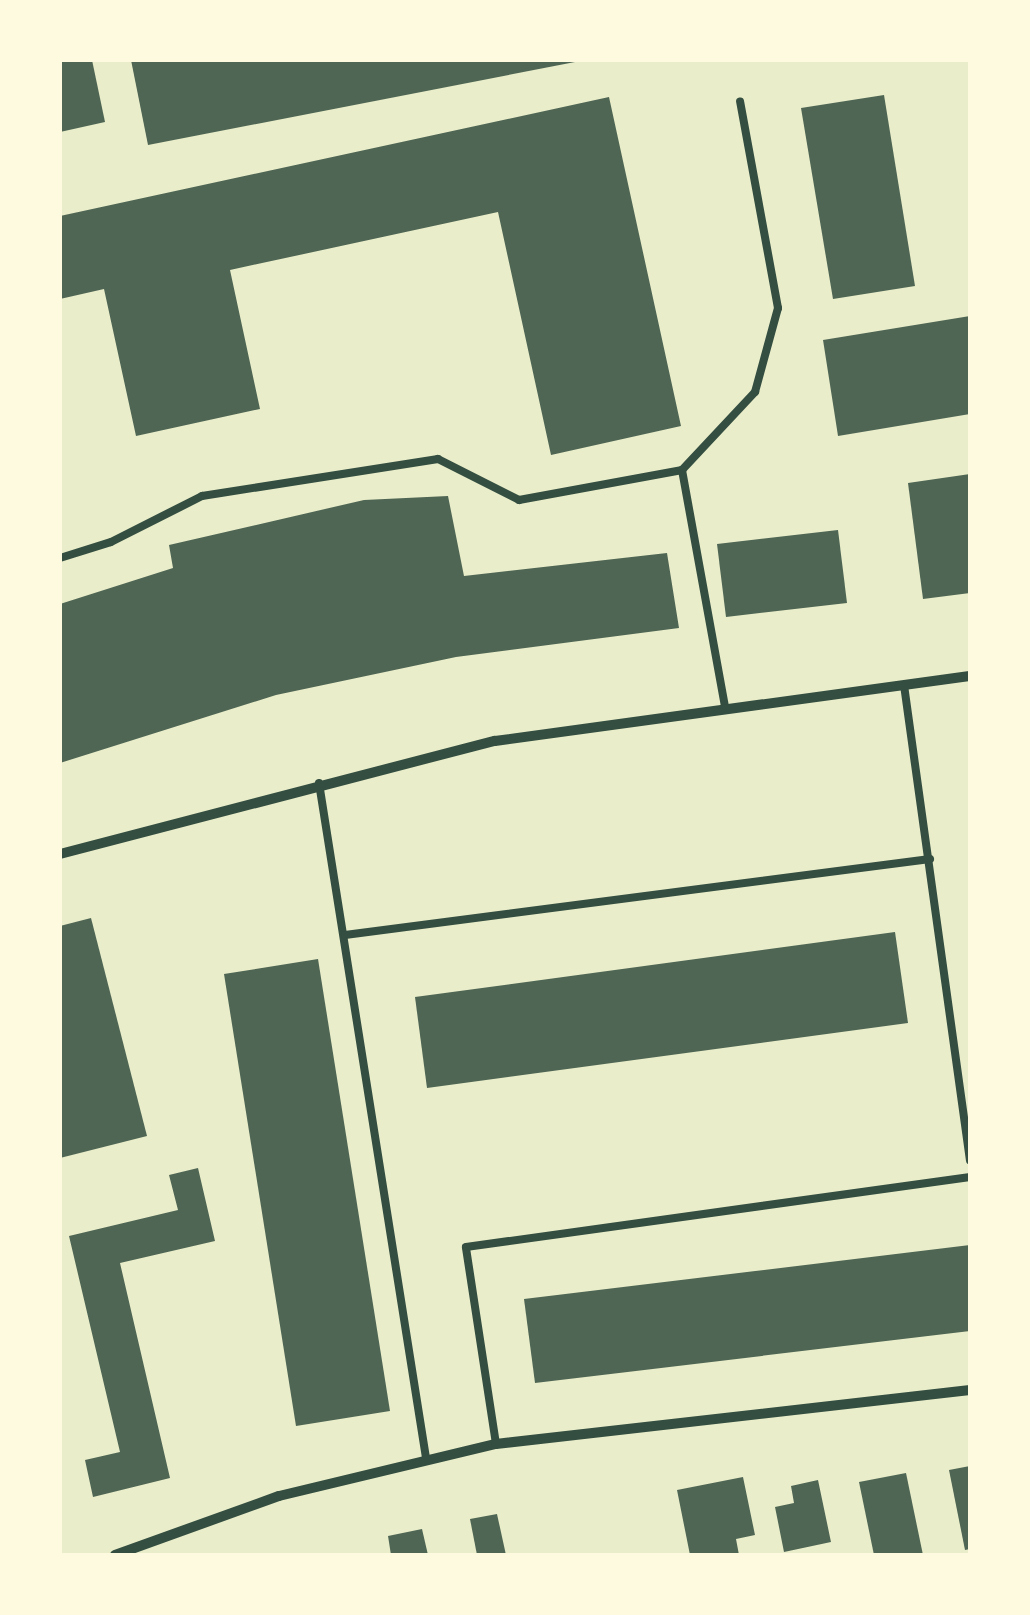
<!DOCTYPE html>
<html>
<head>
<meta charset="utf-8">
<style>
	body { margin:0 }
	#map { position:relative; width:1030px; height:1615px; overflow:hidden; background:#e9edc9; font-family:Manrope,sans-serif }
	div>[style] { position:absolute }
	.building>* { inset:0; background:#4f6655 }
	.service>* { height:8px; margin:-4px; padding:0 4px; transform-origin:4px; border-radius:4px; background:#344e41 }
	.minor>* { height:10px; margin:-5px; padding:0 5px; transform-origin:5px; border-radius:5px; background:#344e41 }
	span { translate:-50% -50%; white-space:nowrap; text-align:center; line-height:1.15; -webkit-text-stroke:8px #fefae0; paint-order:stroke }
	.frame { position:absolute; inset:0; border:62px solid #fefae0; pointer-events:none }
</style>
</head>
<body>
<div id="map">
	<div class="building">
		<div style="clip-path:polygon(60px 60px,92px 60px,105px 122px,60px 132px)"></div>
		<div style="clip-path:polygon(131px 60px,575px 60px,575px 62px,148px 145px)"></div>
		<div style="clip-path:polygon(884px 95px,915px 286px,833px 299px,801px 108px)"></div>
		<div style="clip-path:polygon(609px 97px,681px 426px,551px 455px,498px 212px,230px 270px,260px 409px,136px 436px,104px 289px,60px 299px,60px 216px)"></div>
		<div style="clip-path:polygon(970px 316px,970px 414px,838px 436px,823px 340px)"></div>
		<div style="clip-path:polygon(970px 474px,970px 593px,923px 599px,908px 483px)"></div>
		<div style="clip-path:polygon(448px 496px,464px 576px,667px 553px,679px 628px,456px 657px,276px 695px,60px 763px,60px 604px,173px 568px,169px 545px,364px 500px)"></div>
		<div style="clip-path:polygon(838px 530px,847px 603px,726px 617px,717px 544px)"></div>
		<div style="clip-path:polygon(91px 918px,147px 1136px,60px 1158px,60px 926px)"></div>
		<div style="clip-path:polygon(895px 932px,908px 1023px,427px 1088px,415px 997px)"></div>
		<div style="clip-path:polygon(318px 959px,390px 1411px,296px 1426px,224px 974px)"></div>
		<div style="clip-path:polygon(198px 1168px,215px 1241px,120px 1263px,170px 1478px,93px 1497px,85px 1460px,120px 1452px,69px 1236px,178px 1210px,169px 1175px)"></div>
		<div style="clip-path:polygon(970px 1245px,970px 1331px,535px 1383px,524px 1299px)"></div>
		<div style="clip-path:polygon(970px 1466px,970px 1549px,965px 1550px,949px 1470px)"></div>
		<div style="clip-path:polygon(906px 1473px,923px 1555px,874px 1555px,859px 1482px)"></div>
		<div style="clip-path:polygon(743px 1477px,755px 1535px,736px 1539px,739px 1555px,690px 1555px,677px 1490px)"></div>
		<div style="clip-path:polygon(818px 1480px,831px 1542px,784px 1552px,775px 1507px,794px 1503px,791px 1486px)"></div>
		<div style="clip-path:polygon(497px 1514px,506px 1555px,477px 1555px,470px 1519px)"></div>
		<div style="clip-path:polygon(422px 1529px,428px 1555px,391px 1555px,388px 1536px)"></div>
	</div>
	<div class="service">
		<div style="left:682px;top:470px;width:107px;rotate:-46.9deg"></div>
		<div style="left:755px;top:392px;width:87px;rotate:-74.7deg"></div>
		<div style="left:778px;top:308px;width:210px;rotate:-100.4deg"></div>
		<div style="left:60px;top:558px;width:53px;rotate:-17.4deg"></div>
		<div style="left:111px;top:542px;width:102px;rotate:-26.8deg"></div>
		<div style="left:202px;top:496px;width:239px;rotate:-8.9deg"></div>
		<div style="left:438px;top:459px;width:91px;rotate:26.8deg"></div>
		<div style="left:519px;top:500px;width:166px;rotate:-10.4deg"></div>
		<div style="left:682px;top:470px;width:240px;rotate:79.7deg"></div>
		<div style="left:904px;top:685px;width:480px;rotate:82.1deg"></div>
		<div style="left:319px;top:783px;width:683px;rotate:80.99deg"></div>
		<div style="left:345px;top:935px;width:590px;rotate:-7.4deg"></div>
		<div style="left:496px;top:1444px;width:199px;rotate:-98.7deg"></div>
		<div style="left:466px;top:1247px;width:509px;rotate:-7.91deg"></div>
	</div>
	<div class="minor">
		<div style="left:60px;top:854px;width:449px;rotate:-14.6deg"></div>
		<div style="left:495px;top:741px;width:479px;rotate:-7.8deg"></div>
		<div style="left:115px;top:1555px;width:174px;rotate:-19.8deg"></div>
		<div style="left:279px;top:1496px;width:223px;rotate:-13.5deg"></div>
		<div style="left:496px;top:1444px;width:477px;rotate:-6.5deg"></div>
	</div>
	<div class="frame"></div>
</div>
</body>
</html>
